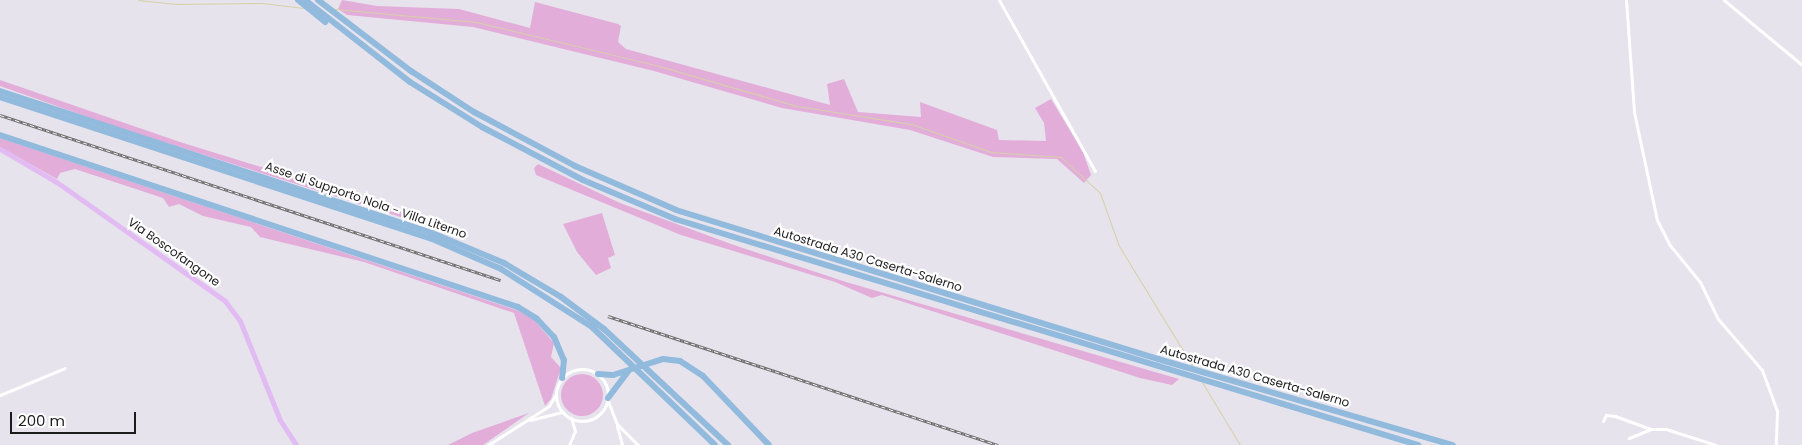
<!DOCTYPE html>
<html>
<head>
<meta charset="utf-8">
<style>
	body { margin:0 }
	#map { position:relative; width:1802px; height:445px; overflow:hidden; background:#e6e3ed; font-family:Poppins,sans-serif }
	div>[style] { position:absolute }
	.grass>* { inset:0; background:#e3adda }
	.round { border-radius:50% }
	.stream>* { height:1px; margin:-0.5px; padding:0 0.5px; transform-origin:0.5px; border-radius:0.5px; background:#d6d1a7 }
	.street>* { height:3px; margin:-1.5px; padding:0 1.5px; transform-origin:1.5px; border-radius:1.5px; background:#fff }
	.street>.ring { margin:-1.5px; padding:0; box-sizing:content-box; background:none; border:3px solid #fff; border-radius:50% }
	.secondary>* { height:5px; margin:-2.5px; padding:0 2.5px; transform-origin:2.5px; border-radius:2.5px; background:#e2bbf3 }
	.highway>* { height:6px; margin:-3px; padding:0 3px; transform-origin:3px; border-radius:3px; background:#91badd }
	.rail>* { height:3px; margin-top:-1.5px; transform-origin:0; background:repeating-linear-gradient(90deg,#fff 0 4px,#6a6a6a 0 8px); box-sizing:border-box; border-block:1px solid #6a6a6a }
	span { translate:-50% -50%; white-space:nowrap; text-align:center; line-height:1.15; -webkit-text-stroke:4.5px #fff; paint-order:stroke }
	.street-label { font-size:12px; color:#1c1c1c }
	.scale { position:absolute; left:10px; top:412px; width:126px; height:22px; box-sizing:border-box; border:2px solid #1c1c1c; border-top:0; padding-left:6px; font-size:15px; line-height:18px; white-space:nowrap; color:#1c1c1c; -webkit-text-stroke:4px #fff; paint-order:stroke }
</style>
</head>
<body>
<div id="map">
	<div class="grass">
		<div style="clip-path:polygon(342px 0,377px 6px,459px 9px,530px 28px,535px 2px,618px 24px,621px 26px,618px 42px,626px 49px,830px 105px,827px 84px,844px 79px,858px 112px,921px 117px,920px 102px,997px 130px,999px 140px,1046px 141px,1044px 123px,1035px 108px,1051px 99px,1083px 152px,1091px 175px,1084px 183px,1057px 159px,993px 157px,910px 130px,782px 108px,654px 71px,473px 27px,347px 15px,338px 9px)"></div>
		<div style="clip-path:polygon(0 80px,180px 142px,397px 209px,410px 220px,116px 127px,0 86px)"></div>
		<div style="clip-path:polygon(0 138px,519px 311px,534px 320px,554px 343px,551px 357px,561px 368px,551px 399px,545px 406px,514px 313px,364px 262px,260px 237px,251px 227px,203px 216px,179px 204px,169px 207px,163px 198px,75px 169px,60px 173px,57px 179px,0 147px)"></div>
		<div style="clip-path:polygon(538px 164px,620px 203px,731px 244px,846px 282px,1179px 379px,1172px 385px,1140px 378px,882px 295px,872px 298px,835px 282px,681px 235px,536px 175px,534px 168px)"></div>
		<div style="clip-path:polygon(602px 213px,615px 255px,608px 258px,611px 268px,596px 275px,577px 252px,563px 224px)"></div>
		<div class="round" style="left:561px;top:374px;width:42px;height:42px"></div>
		<div style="clip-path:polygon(529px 413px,483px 445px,448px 445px,472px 433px)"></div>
	</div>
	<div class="stream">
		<div style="left:138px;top:0;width:38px;rotate:6deg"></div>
		<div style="left:176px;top:4px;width:86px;rotate:-0.7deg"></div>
		<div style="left:262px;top:3px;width:42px;rotate:6.8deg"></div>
		<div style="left:335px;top:9px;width:142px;rotate:5.3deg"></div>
		<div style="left:476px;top:22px;width:188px;rotate:13.5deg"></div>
		<div style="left:659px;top:66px;width:144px;rotate:16.2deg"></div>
		<div style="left:797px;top:106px;width:115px;rotate:9deg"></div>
		<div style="left:911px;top:124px;width:85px;rotate:19.3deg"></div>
		<div style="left:991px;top:152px;width:70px;rotate:4.1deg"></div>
		<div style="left:1061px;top:157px;width:53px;rotate:42.7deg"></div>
		<div style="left:1100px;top:193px;width:56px;rotate:70.3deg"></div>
		<div style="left:1119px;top:246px;width:140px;rotate:58.5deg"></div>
		<div style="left:1202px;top:382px;width:74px;rotate:58.9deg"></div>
	</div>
	<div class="street">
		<div style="left:999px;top:0;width:196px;rotate:60.7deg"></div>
		<div style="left:1626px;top:0;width:112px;rotate:85.9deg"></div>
		<div style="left:1634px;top:112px;width:110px;rotate:78deg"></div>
		<div style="left:1657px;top:220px;width:27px;rotate:63deg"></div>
		<div style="left:1669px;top:244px;width:49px;rotate:50.8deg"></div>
		<div style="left:1700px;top:282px;width:41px;rotate:64.1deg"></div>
		<div style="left:1718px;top:319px;width:67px;rotate:49.2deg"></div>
		<div style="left:1762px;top:370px;width:44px;rotate:69.9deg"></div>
		<div style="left:1777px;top:411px;width:34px;rotate:92deg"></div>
		<div style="left:1724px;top:0;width:102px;rotate:39.8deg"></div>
		<div class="ring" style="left:556px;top:369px;width:49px;height:49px"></div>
		<div style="left:0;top:395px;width:70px;rotate:-22.6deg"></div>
		<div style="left:608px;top:401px;width:25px;rotate:69deg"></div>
		<div style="left:617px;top:424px;width:30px;rotate:45deg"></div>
		<div style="left:530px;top:420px;width:34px;rotate:-14deg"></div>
		<div style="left:1603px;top:421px;width:7px;rotate:-63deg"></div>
		<div style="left:1606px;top:415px;width:9px;rotate:6deg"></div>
		<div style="left:1615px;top:416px;width:38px;rotate:20deg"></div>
		<div style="left:1651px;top:429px;width:24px;rotate:158deg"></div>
		<div style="left:617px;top:426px;width:20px;rotate:75deg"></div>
		<div style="left:1651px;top:429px;width:15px"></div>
		<div style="left:1666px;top:429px;width:52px;rotate:17.7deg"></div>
		<div style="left:488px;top:445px;width:72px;rotate:-32.6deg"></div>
		<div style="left:549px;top:406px;width:14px;rotate:-60deg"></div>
		<div style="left:569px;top:445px;width:15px;rotate:-67deg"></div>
		<div style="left:575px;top:431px;width:14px;rotate:-107deg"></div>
	</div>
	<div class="secondary">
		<div style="left:0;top:149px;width:67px;rotate:30.4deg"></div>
		<div style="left:58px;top:183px;width:204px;rotate:35.2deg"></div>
		<div style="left:225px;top:301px;width:25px;rotate:53deg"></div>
		<div style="left:240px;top:321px;width:107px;rotate:68deg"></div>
		<div style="left:280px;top:420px;width:30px;rotate:57deg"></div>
	</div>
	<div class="highway">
		<div style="left:298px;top:0;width:35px;rotate:39deg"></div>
		<div style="left:305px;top:0;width:133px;rotate:38deg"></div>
		<div style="left:410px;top:82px;width:85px;rotate:32deg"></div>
		<div style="left:482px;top:127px;width:114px;rotate:27.7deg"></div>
		<div style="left:583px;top:180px;width:100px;rotate:23deg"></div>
		<div style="left:675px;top:219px;width:777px;rotate:16.92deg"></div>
		<div style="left:318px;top:0;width:117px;rotate:37.4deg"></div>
		<div style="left:411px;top:71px;width:75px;rotate:33.1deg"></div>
		<div style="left:474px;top:112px;width:115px;rotate:28.1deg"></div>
		<div style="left:575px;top:166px;width:110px;rotate:23.5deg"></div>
		<div style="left:676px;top:210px;width:505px;rotate:17.18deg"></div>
		<div style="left:1158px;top:359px;width:307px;rotate:16.3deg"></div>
		<div style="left:0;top:91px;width:455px;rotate:18.2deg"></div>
		<div style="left:432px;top:233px;width:78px;rotate:22.6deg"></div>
		<div style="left:504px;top:263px;width:66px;rotate:30.8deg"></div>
		<div style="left:561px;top:297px;width:54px;rotate:36.7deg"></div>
		<div style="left:604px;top:329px;width:170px;rotate:43.1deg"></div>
		<div style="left:0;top:97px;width:453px;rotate:18.2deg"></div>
		<div style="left:430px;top:238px;width:77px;rotate:23.6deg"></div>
		<div style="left:501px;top:269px;width:108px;rotate:32.5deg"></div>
		<div style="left:592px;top:327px;width:170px;rotate:43.8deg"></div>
		<div style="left:0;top:135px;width:546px;rotate:18.37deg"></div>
		<div style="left:518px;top:307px;width:22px;rotate:32deg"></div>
		<div style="left:537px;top:319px;width:25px;rotate:47deg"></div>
		<div style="left:554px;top:337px;width:25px;rotate:67deg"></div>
		<div style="left:564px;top:360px;width:18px;rotate:96deg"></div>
		<div style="left:598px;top:374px;width:15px;rotate:4deg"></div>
		<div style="left:613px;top:375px;width:52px;rotate:-17.7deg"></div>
		<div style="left:663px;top:359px;width:17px;rotate:7deg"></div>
		<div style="left:680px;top:361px;width:27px;rotate:33deg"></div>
		<div style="left:703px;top:376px;width:95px;rotate:46.3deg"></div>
		<div style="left:608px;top:398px;width:34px;rotate:-53deg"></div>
	</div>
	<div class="rail">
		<div style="left:0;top:115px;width:527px;rotate:18.26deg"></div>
		<div style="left:608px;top:316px;width:411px;rotate:18.3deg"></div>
	</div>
	<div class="street-label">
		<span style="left:366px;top:200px;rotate:19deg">Asse di Supporto Nola - Villa Literno</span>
		<span style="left:174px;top:252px;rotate:35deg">Via Boscofangone</span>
		<span style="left:868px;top:259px;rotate:17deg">Autostrada A30 Caserta-Salerno</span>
		<span style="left:1255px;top:376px;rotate:16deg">Autostrada A30 Caserta-Salerno</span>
	</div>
	<div class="scale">200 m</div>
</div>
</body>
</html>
